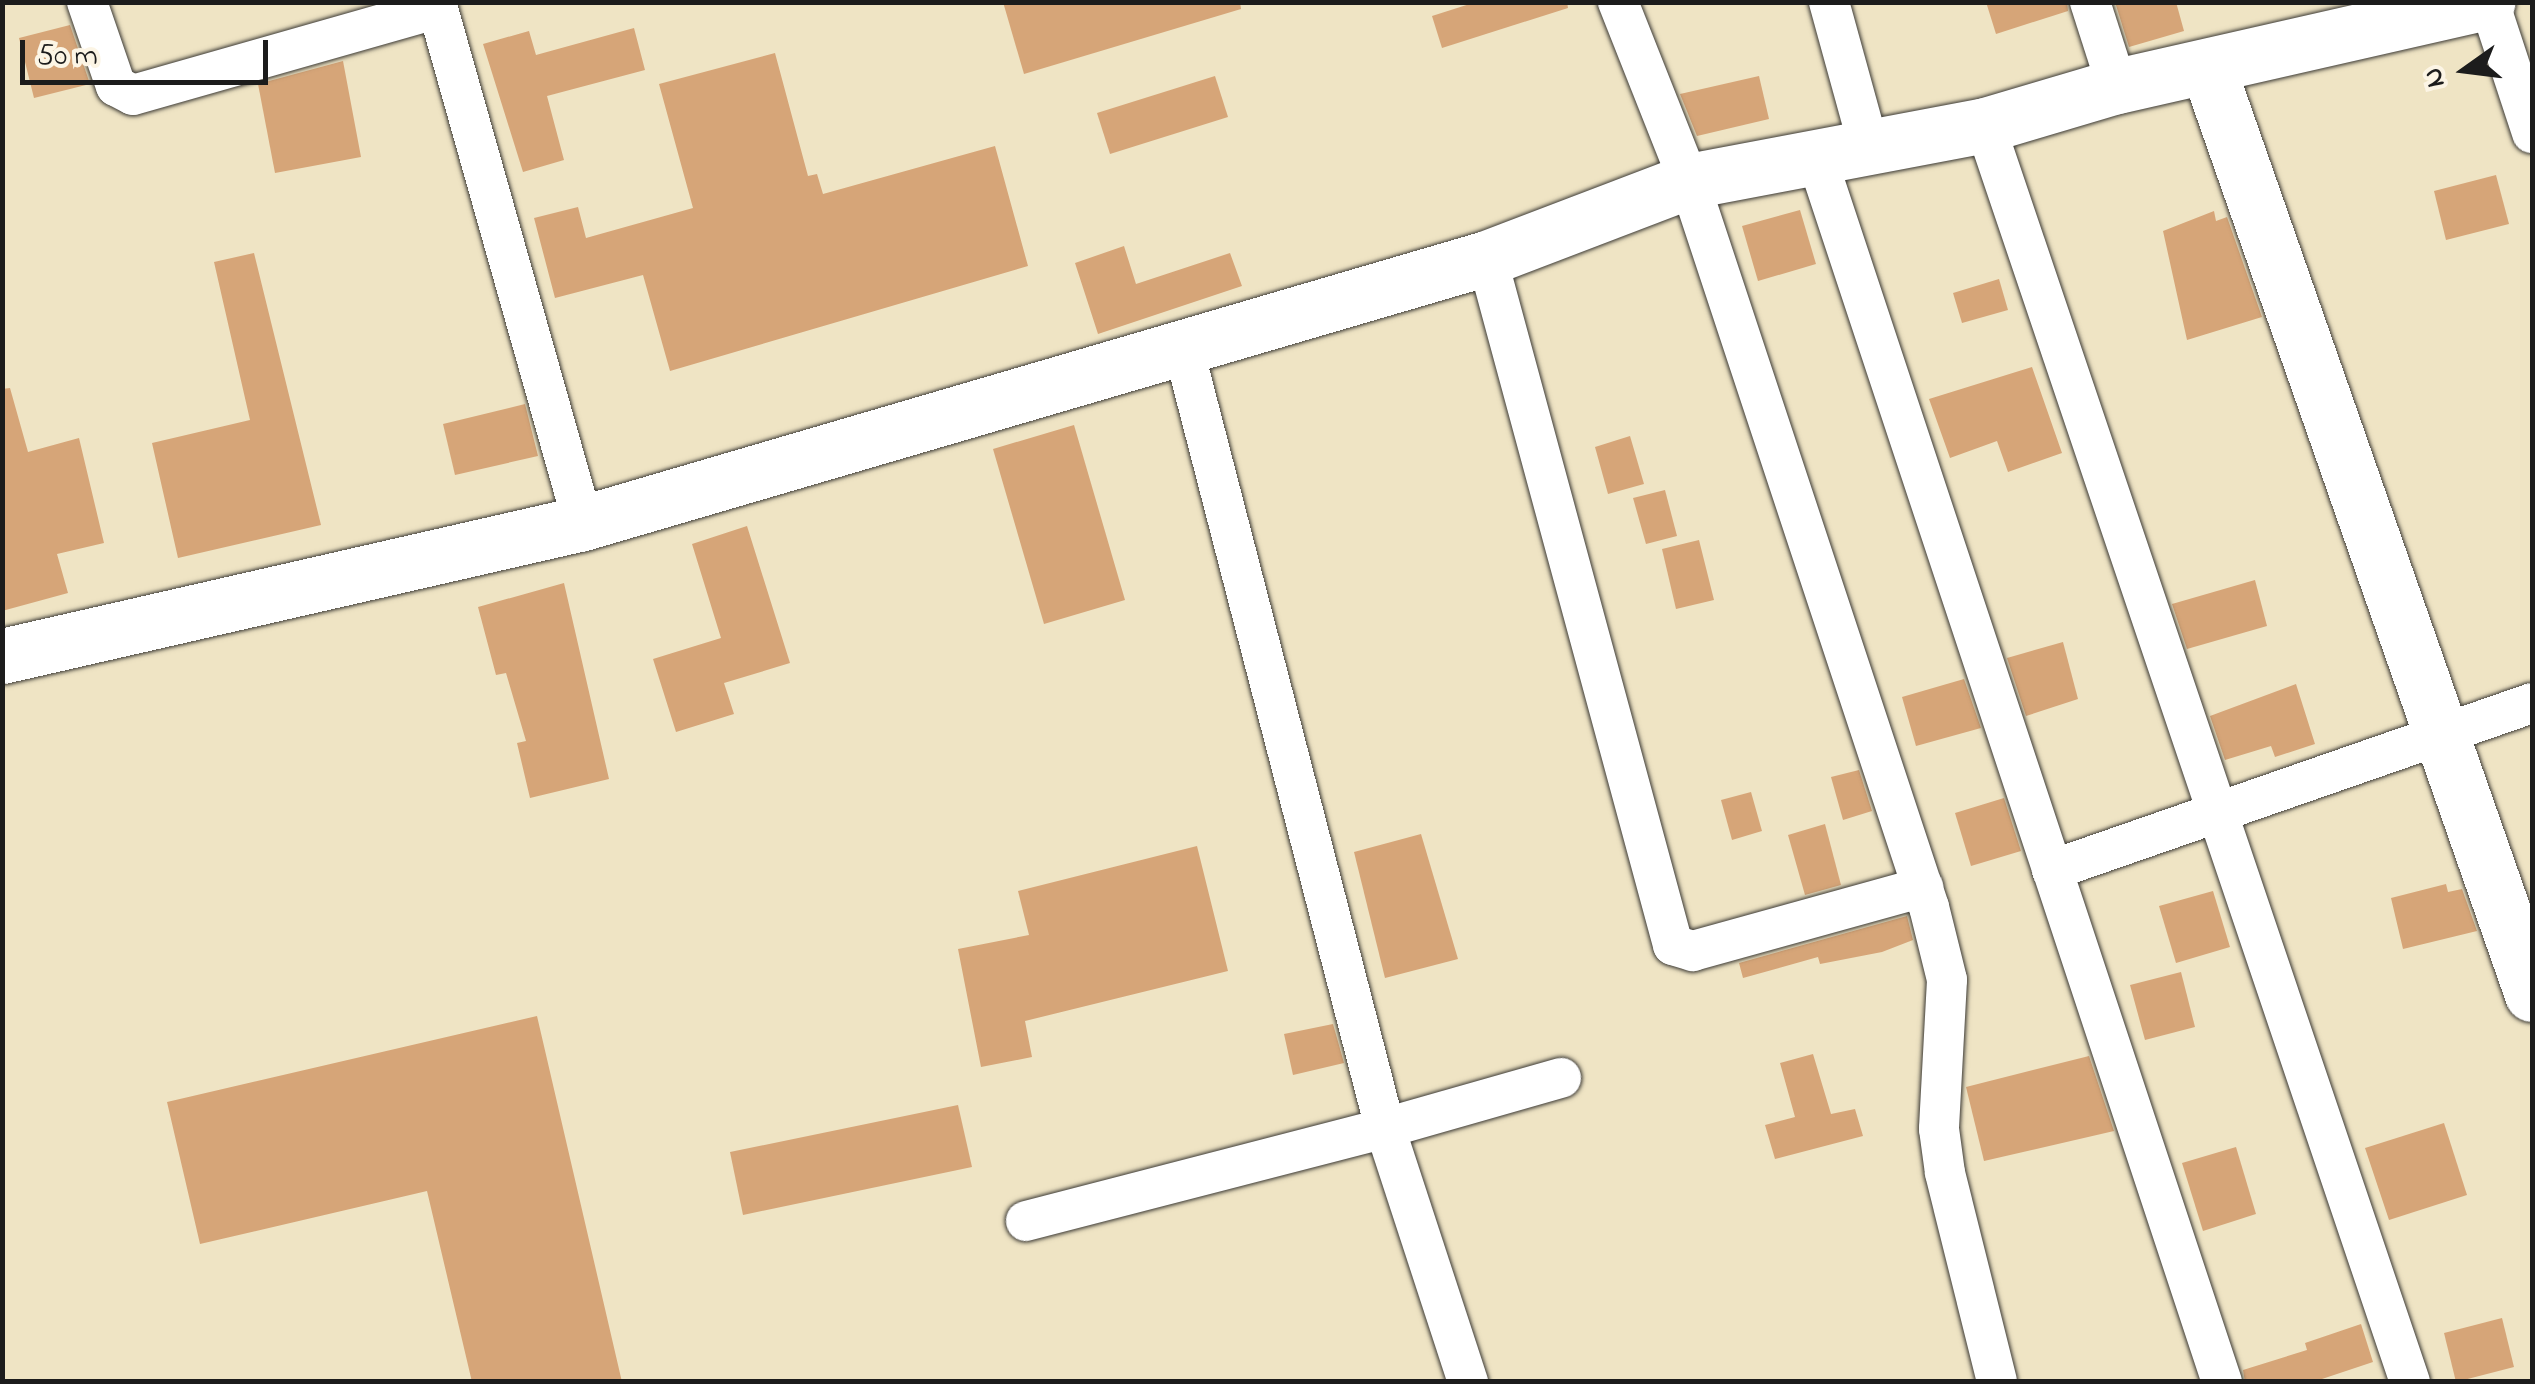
<!DOCTYPE html>
<html>
<head>
<meta charset="utf-8">
<style>
	body { margin:0 }
	#map { position:relative; width:2535px; height:1384px; overflow:hidden; background:#efe4c4; font-family:"Indie Flower",sans-serif }
	div>[style] { position:absolute }
	.building>* { inset:0; background:#d6a578 }
	.roads { filter:drop-shadow(0 0 2px #3c3a35) drop-shadow(0 0 2px #3c3a35) }
	.street>* { height:40px; margin:-20px; padding:0 20px; transform-origin:20px; border-radius:20px; background:#fff }
	.secondary>* { height:55px; margin:-27.5px; padding:0 27.5px; transform-origin:27.5px; border-radius:27.5px; background:#fff }
	span { translate:-50% -50%; white-space:nowrap; text-align:center; line-height:1.15; -webkit-text-stroke:10px #fcf5e5; paint-order:stroke }
	.frame { position:absolute; inset:0; border:5px solid #1c1c1c; pointer-events:none }
	.north { position:absolute; left:2415px; top:20px; width:100px; height:100px; -webkit-text-stroke:8px #fcf5e5; paint-order:stroke; rotate:256deg; font-size:28px; font-weight:700; line-height:40px; text-align:center; color:#1c1c1c }
	.north::after { content:''; display:block; margin:auto; width:35px; height:45px; background:#1c1c1c; clip-path:polygon(50% 0,100% 100%,50% 72%,0 100%) }
	.scale { position:absolute; left:20px; top:40px; width:248px; height:45px; box-sizing:border-box; border:5px solid #1c1c1c; border-top:0; padding-left:12px; font-size:30px; line-height:35px; white-space:nowrap; color:#1c1c1c; -webkit-text-stroke:8px #fcf5e5; paint-order:stroke }
</style>
</head>
<body>
<div id="map">
	<div class="building">
		<div style="clip-path:polygon(1003px 2px,1240px 2px,1241px 9px,1024px 74px)"></div>
		<div style="clip-path:polygon(1476px 2px,1567px 2px,1568px 8px,1442px 48px,1432px 16px)"></div>
		<div style="clip-path:polygon(1986px 2px,2067px 2px,2068px 11px,1996px 34px)"></div>
		<div style="clip-path:polygon(2115px 2px,2176px 2px,2184px 31px,2129px 47px)"></div>
		<div style="clip-path:polygon(70px 25px,90px 84px,34px 98px,19px 38px)"></div>
		<div style="clip-path:polygon(634px 28px,645px 70px,547px 96px,564px 160px,523px 172px,483px 44px,529px 31px,536px 55px)"></div>
		<div style="clip-path:polygon(775px 53px,808px 176px,817px 174px,823px 194px,995px 146px,1028px 266px,670px 371px,643px 275px,555px 298px,534px 218px,578px 207px,586px 238px,693px 208px,659px 84px)"></div>
		<div style="clip-path:polygon(343px 61px,361px 157px,275px 173px,258px 84px)"></div>
		<div style="clip-path:polygon(1215px 76px,1228px 117px,1110px 154px,1097px 113px)"></div>
		<div style="clip-path:polygon(1759px 76px,1769px 119px,1697px 136px,1680px 94px)"></div>
		<div style="clip-path:polygon(2496px 175px,2509px 224px,2446px 240px,2434px 191px)"></div>
		<div style="clip-path:polygon(1800px 210px,1816px 264px,1758px 281px,1742px 226px)"></div>
		<div style="clip-path:polygon(2214px 211px,2216px 221px,2227px 217px,2262px 317px,2187px 340px,2163px 231px)"></div>
		<div style="clip-path:polygon(1124px 246px,1136px 284px,1230px 253px,1242px 286px,1098px 334px,1075px 263px)"></div>
		<div style="clip-path:polygon(254px 253px,321px 525px,178px 558px,152px 443px,250px 420px,214px 262px)"></div>
		<div style="clip-path:polygon(1999px 279px,2008px 310px,1962px 323px,1953px 293px)"></div>
		<div style="clip-path:polygon(2032px 367px,2062px 453px,2008px 472px,1997px 441px,1950px 458px,1929px 399px)"></div>
		<div style="clip-path:polygon(10px 388px,28px 452px,79px 438px,104px 543px,57px 554px,68px 593px,2px 611px,2px 389px)"></div>
		<div style="clip-path:polygon(525px 404px,538px 456px,455px 475px,443px 424px)"></div>
		<div style="clip-path:polygon(1074px 425px,1125px 600px,1044px 624px,993px 449px)"></div>
		<div style="clip-path:polygon(1630px 436px,1644px 484px,1608px 494px,1595px 447px)"></div>
		<div style="clip-path:polygon(1665px 490px,1677px 536px,1646px 544px,1633px 498px)"></div>
		<div style="clip-path:polygon(747px 526px,790px 663px,724px 683px,734px 714px,676px 732px,653px 659px,721px 638px,692px 544px)"></div>
		<div style="clip-path:polygon(1699px 540px,1714px 600px,1676px 609px,1662px 549px)"></div>
		<div style="clip-path:polygon(2255px 580px,2267px 626px,2187px 649px,2172px 604px)"></div>
		<div style="clip-path:polygon(564px 583px,609px 779px,530px 798px,517px 743px,526px 741px,506px 673px,496px 675px,478px 607px)"></div>
		<div style="clip-path:polygon(2063px 642px,2078px 699px,2026px 716px,2007px 658px)"></div>
		<div style="clip-path:polygon(1964px 679px,1981px 728px,1916px 746px,1902px 697px)"></div>
		<div style="clip-path:polygon(2296px 684px,2315px 744px,2275px 757px,2271px 746px,2225px 760px,2210px 716px)"></div>
		<div style="clip-path:polygon(1859px 770px,1872px 811px,1843px 820px,1831px 777px)"></div>
		<div style="clip-path:polygon(1751px 792px,1762px 831px,1732px 840px,1721px 800px)"></div>
		<div style="clip-path:polygon(2004px 798px,2021px 851px,1971px 866px,1955px 813px)"></div>
		<div style="clip-path:polygon(1825px 824px,1841px 885px,1805px 895px,1788px 835px)"></div>
		<div style="clip-path:polygon(1421px 834px,1458px 959px,1385px 978px,1354px 852px)"></div>
		<div style="clip-path:polygon(1197px 846px,1228px 971px,1025px 1021px,1032px 1057px,981px 1067px,958px 949px,1029px 935px,1018px 891px)"></div>
		<div style="clip-path:polygon(2446px 884px,2448px 892px,2462px 889px,2477px 931px,2403px 949px,2391px 898px)"></div>
		<div style="clip-path:polygon(2213px 891px,2230px 947px,2176px 963px,2159px 906px)"></div>
		<div style="clip-path:polygon(1907px 916px,1913px 940px,1882px 952px,1820px 964px,1818px 957px,1743px 978px,1739px 963px)"></div>
		<div style="clip-path:polygon(2181px 972px,2195px 1027px,2145px 1040px,2130px 985px)"></div>
		<div style="clip-path:polygon(537px 1016px,622px 1382px,472px 1382px,427px 1191px,200px 1244px,167px 1102px)"></div>
		<div style="clip-path:polygon(1333px 1024px,1344px 1063px,1293px 1075px,1284px 1034px)"></div>
		<div style="clip-path:polygon(1813px 1054px,1831px 1114px,1855px 1109px,1863px 1136px,1775px 1159px,1765px 1125px,1795px 1117px,1780px 1063px)"></div>
		<div style="clip-path:polygon(2089px 1056px,2114px 1131px,1984px 1161px,1966px 1087px)"></div>
		<div style="clip-path:polygon(958px 1105px,972px 1167px,743px 1215px,730px 1152px)"></div>
		<div style="clip-path:polygon(2444px 1123px,2467px 1195px,2389px 1220px,2365px 1148px)"></div>
		<div style="clip-path:polygon(2236px 1147px,2256px 1214px,2203px 1231px,2182px 1163px)"></div>
		<div style="clip-path:polygon(2502px 1318px,2514px 1367px,2456px 1382px,2444px 1333px)"></div>
		<div style="clip-path:polygon(2361px 1324px,2373px 1362px,2313px 1382px,2245px 1382px,2243px 1370px,2307px 1350px,2305px 1343px)"></div>
	</div>
	<div class="roads">
		<div class="street">
			<div style="left:87px;top:2px;width:89px;rotate:71deg"></div>
			<div style="left:116px;top:86px;width:19px;rotate:28deg"></div>
			<div style="left:133px;top:95px;width:317px;rotate:-15.9deg"></div>
			<div style="left:436px;top:2px;width:541px;rotate:74.24deg"></div>
			<div style="left:1618px;top:2px;width:193px;rotate:68.4deg"></div>
			<div style="left:1689px;top:181px;width:765px;rotate:71.71deg"></div>
			<div style="left:1929px;top:907px;width:75px;rotate:76.1deg"></div>
			<div style="left:1947px;top:980px;width:149px;rotate:93.1deg"></div>
			<div style="left:1939px;top:1129px;width:44px;rotate:82.2deg"></div>
			<div style="left:1945px;top:1173px;width:215px;rotate:76deg"></div>
			<div style="left:1829px;top:2px;width:147px;rotate:74.6deg"></div>
			<div style="left:2090px;top:2px;width:88px;rotate:72.2deg"></div>
			<div style="left:2489px;top:2px;width:138px;rotate:71.8deg"></div>
			<div style="left:1985px;top:125px;width:1327px;rotate:71.32deg"></div>
			<div style="left:1815px;top:153px;width:1295px;rotate:71.68deg"></div>
			<div style="left:1487px;top:258px;width:712px;rotate:74.85deg"></div>
			<div style="left:1673px;top:945px;width:21px;rotate:17deg"></div>
			<div style="left:1693px;top:951px;width:239px;rotate:-15.5deg"></div>
			<div style="left:2052px;top:870px;width:508px;rotate:-19.18deg"></div>
			<div style="left:1026px;top:1221px;width:371px;rotate:-14.5deg"></div>
			<div style="left:1385px;top:1128px;width:807px;rotate:-104.5deg"></div>
			<div style="left:1468px;top:1382px;width:267px;rotate:-108.1deg"></div>
			<div style="left:1385px;top:1128px;width:183px;rotate:-15.9deg"></div>
		</div>
		<div class="secondary">
			<div style="left:2208px;top:68px;width:981px;rotate:70.72deg"></div>
			<div style="left:2px;top:656px;width:596px;rotate:-12.89deg"></div>
			<div style="left:583px;top:523px;width:942px;rotate:-16.34deg"></div>
			<div style="left:1487px;top:258px;width:216px;rotate:-20.9deg"></div>
			<div style="left:1689px;top:181px;width:301px;rotate:-10.7deg"></div>
			<div style="left:1985px;top:125px;width:138px;rotate:-16.5deg"></div>
			<div style="left:2117px;top:86px;width:380px;rotate:-12.8deg"></div>
		</div>
	</div>
	<div class="frame"></div>
	<div class="north">N</div>
	<div class="scale">50 m</div>
</div>
</body>
</html>
